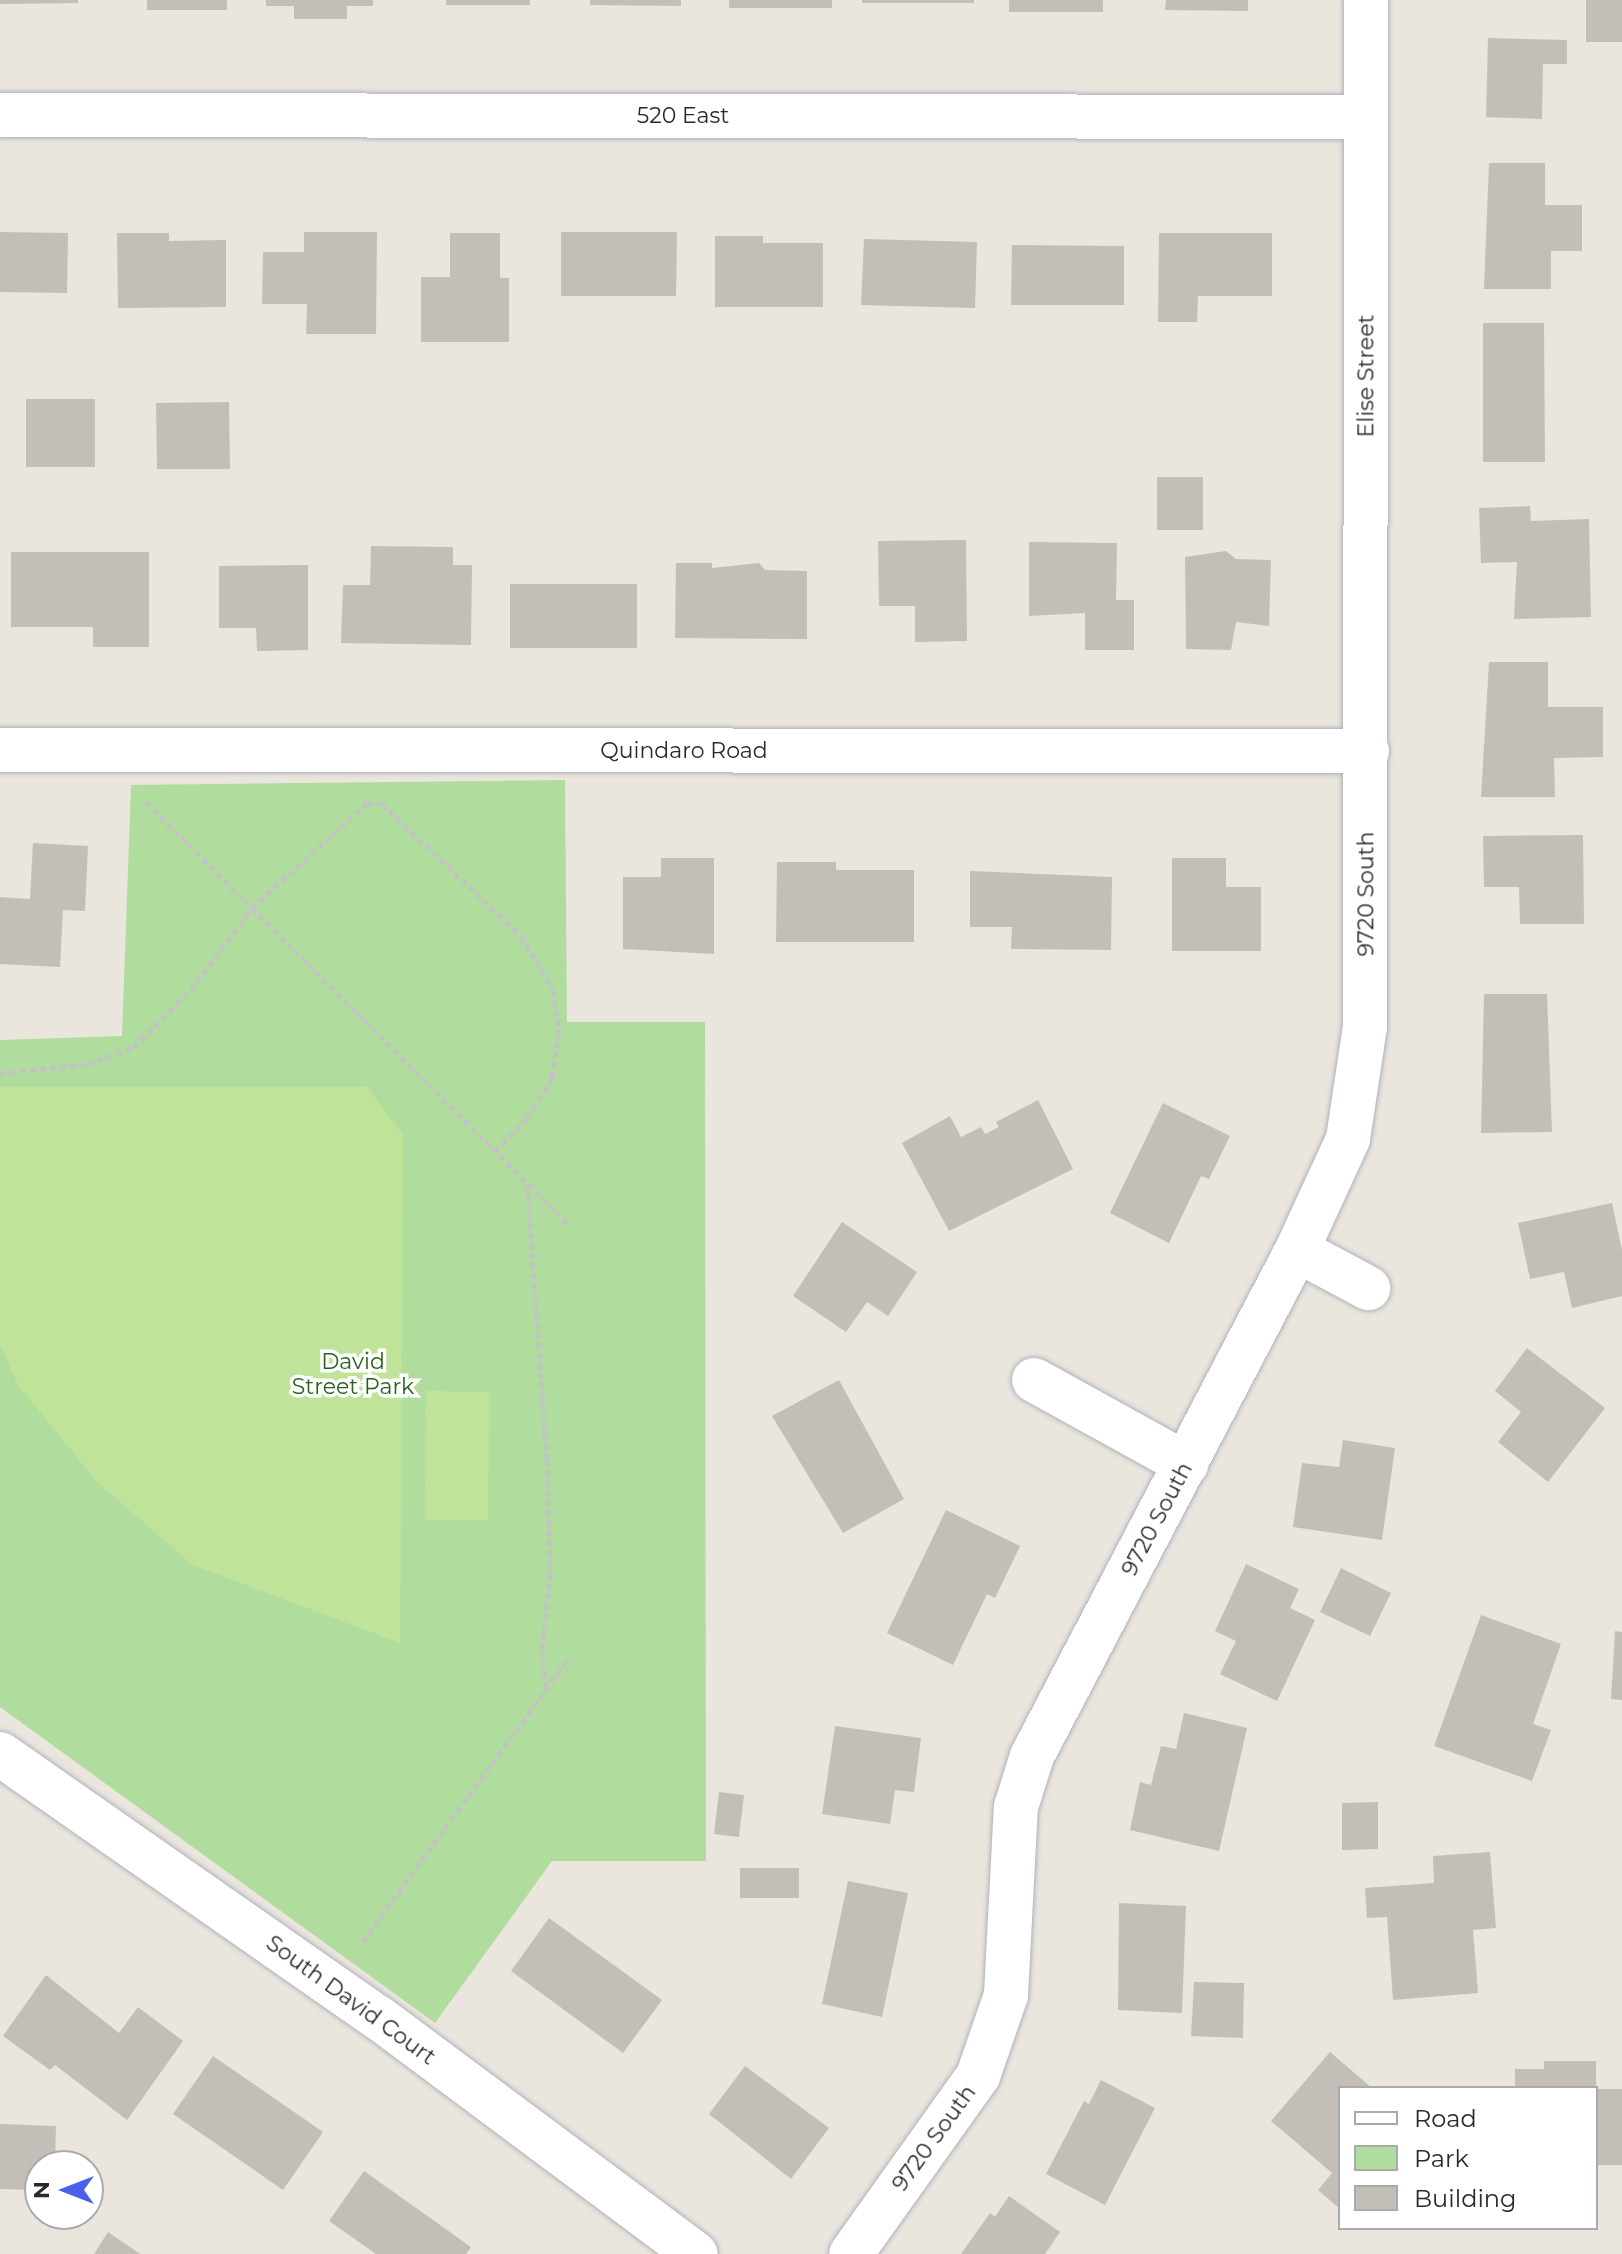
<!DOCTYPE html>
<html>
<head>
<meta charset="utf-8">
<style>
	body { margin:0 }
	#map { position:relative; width:1622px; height:2254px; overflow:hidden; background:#eae5dd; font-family:Montserrat,sans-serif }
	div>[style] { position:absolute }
	.green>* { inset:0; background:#b0dd9e }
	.pitch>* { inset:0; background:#c0e39a }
	.building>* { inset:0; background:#c3bfb8 }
	.path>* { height:5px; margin-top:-2.5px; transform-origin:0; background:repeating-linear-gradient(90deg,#c3c3c3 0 6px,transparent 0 10px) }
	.roads { filter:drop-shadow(0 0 2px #b0b2bc) drop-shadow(0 0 2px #b0b2bc) }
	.street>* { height:44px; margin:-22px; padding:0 22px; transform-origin:22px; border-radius:22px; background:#fff }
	span { translate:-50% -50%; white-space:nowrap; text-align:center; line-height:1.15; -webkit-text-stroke:7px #fff; paint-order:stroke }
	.street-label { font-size:22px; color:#2a2a2a }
	.park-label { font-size:22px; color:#2a6020 }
	.legend { position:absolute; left:1338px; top:2086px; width:260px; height:144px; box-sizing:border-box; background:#fff; border:2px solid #aaa; margin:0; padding:10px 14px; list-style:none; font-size:24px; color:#2a2a2a }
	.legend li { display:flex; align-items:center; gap:16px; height:40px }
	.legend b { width:40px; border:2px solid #aaa }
	.north { position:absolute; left:24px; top:2150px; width:80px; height:80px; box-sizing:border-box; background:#fff; border:2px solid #aaa; border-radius:50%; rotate:270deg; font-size:22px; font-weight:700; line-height:32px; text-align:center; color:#2a2a2a }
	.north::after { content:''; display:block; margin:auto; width:28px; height:36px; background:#4a5fea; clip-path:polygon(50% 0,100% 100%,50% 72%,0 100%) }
</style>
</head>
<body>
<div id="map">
	<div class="green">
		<div style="clip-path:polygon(565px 780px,567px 1022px,705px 1022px,706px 1861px,552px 1861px,435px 2023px,0 1707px,0 1040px,122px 1036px,131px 785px)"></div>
	</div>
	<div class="pitch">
		<div style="clip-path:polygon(0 1087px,367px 1087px,403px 1135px,400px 1643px,193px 1565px,98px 1483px,18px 1385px,0 1345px)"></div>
		<div style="clip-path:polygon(426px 1391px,489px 1392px,488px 1520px,425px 1520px)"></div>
	</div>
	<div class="building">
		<div style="clip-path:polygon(0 0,78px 0,78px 3px,0 4px)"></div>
		<div style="clip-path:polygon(147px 0,227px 0,227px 10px,147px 10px)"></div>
		<div style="clip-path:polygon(266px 0,373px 0,373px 6px,347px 6px,347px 19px,294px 19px,294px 6px,266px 6px)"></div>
		<div style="clip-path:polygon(446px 0,530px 0,530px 5px,446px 5px)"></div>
		<div style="clip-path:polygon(590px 0,681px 0,681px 6px,590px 5px)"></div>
		<div style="clip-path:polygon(729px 0,832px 0,832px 8px,729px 8px)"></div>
		<div style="clip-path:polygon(862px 0,974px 0,974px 3px,862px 3px)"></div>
		<div style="clip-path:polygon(1009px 0,1103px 0,1103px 12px,1009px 12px)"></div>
		<div style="clip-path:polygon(1166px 0,1248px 0,1248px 11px,1165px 10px)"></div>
		<div style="clip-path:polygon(1586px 0,1622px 0,1622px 42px,1586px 42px)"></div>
		<div style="clip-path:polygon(1488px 38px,1567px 40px,1567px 64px,1543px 64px,1542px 119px,1486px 117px)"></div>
		<div style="clip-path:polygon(1489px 163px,1545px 163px,1545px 205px,1582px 205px,1582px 251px,1551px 251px,1551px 289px,1484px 289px)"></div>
		<div style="clip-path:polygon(0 232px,68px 233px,67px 293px,0 292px)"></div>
		<div style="clip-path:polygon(304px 232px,377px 232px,376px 334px,306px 334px,307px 304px,262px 304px,263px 252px,304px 252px)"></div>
		<div style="clip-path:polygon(561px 232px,677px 232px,676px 296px,561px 296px)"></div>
		<div style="clip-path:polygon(117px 233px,169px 233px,169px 241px,226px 240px,226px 307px,118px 308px)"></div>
		<div style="clip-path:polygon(450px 233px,500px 233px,500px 278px,509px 278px,509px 342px,421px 342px,421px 277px,450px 277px)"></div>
		<div style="clip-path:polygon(1159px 233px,1272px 233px,1272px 296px,1198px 296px,1197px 322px,1158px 322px)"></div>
		<div style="clip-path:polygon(715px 236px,763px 236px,763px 243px,823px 243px,823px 307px,715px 307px)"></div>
		<div style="clip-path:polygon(864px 239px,977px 242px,975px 308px,861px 305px)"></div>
		<div style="clip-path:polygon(1012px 245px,1124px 246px,1124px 305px,1011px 305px)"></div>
		<div style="clip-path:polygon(1483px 323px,1544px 323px,1545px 462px,1483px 462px)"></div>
		<div style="clip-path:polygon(26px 399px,95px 399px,95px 467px,26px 467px)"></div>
		<div style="clip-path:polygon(229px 402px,230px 469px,157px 469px,156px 403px)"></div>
		<div style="clip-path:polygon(1157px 477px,1203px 477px,1203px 530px,1157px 530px)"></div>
		<div style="clip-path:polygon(1530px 506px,1531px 521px,1589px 519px,1591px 617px,1514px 619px,1517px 562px,1481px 563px,1479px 508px)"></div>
		<div style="clip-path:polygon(966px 540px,967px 641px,915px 642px,915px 606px,879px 606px,878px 541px)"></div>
		<div style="clip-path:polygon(1029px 542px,1117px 543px,1116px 600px,1134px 600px,1134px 650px,1085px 650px,1085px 613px,1029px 616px)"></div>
		<div style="clip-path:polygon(371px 546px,453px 547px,453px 565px,472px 565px,471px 645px,341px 643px,343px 585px,370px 585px)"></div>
		<div style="clip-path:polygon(1226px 551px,1236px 559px,1271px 560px,1269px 626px,1236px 622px,1231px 650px,1186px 649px,1185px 557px)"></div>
		<div style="clip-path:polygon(11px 552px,149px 552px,149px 647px,93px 647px,93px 627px,11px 627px)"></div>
		<div style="clip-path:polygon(676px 563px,712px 563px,712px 568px,759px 563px,765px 570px,807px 571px,807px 639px,675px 638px)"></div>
		<div style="clip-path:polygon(308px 565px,308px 650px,257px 651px,256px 628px,219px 628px,219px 566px)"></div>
		<div style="clip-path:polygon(510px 584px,637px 584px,637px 648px,510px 648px)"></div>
		<div style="clip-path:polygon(1489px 662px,1548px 662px,1548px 707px,1603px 707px,1603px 757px,1554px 758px,1555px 797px,1481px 797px)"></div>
		<div style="clip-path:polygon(1583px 835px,1584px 924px,1520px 924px,1519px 887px,1484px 887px,1483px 836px)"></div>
		<div style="clip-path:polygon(33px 843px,88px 846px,85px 911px,63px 910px,60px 967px,0 964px,0 897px,30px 899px)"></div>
		<div style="clip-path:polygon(661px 858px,714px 858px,714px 954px,623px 949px,623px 877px,661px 877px)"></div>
		<div style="clip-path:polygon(1172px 858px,1226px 858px,1226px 887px,1261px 887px,1261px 951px,1172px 951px)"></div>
		<div style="clip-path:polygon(777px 862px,836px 862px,836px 870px,914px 870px,914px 942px,776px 942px)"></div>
		<div style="clip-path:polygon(970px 871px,1112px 877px,1111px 950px,1011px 949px,1012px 927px,970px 927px)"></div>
		<div style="clip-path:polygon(1484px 994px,1547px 994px,1552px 1132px,1481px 1133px)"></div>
		<div style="clip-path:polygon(1038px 1100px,1073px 1169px,949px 1231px,902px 1143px,950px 1116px,961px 1137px,981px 1127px,985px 1134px,999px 1127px,996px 1122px)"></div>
		<div style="clip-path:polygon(1163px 1103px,1230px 1136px,1209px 1179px,1201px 1176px,1169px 1243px,1110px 1213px)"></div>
		<div style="clip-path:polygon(1612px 1203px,1622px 1250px,1622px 1296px,1572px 1308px,1564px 1272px,1530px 1279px,1518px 1223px)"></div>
		<div style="clip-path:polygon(842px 1222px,917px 1272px,888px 1316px,867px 1302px,846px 1332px,793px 1296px)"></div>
		<div style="clip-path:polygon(1527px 1348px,1605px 1408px,1548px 1482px,1498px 1442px,1521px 1412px,1495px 1391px)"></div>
		<div style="clip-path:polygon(839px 1380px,904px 1499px,843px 1533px,772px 1416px)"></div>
		<div style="clip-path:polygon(1343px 1440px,1395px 1448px,1382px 1540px,1293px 1527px,1302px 1463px,1339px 1467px)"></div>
		<div style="clip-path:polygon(946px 1510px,1020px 1546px,995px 1598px,987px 1594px,953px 1665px,887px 1633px)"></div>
		<div style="clip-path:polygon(1246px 1564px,1299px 1589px,1290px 1608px,1315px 1620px,1277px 1701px,1220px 1674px,1236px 1641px,1215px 1631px)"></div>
		<div style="clip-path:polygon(1341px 1568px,1391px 1593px,1370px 1636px,1320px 1612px)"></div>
		<div style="clip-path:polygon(1481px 1615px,1561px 1644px,1533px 1724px,1551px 1730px,1532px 1781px,1434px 1746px)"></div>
		<div style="clip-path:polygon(1615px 1631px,1622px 1632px,1622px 1700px,1611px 1699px)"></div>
		<div style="clip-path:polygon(1184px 1713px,1247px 1728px,1219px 1851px,1130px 1830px,1140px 1782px,1151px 1785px,1161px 1746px,1176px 1749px)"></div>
		<div style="clip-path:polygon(835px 1726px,921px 1738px,914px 1792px,895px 1790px,890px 1824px,822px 1814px)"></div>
		<div style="clip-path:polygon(719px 1792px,744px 1795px,739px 1837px,714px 1834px)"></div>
		<div style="clip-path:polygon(1378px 1802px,1378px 1849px,1342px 1850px,1342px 1803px)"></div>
		<div style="clip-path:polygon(1490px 1852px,1496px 1928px,1473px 1930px,1478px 1993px,1393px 2000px,1387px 1917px,1367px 1918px,1365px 1888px,1434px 1883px,1433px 1856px)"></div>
		<div style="clip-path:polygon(740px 1868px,799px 1868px,799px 1898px,740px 1898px)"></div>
		<div style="clip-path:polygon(848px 1881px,908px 1893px,882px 2017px,822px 2004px)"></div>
		<div style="clip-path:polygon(1119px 1903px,1186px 1906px,1182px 2013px,1118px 2010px)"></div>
		<div style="clip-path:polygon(549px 1918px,662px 2000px,623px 2053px,511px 1971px)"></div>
		<div style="clip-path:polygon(46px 1975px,119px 2033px,138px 2007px,183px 2041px,127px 2120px,55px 2065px,50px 2070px,3px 2036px)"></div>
		<div style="clip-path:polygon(1194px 1982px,1244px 1983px,1243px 2038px,1191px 2036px)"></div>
		<div style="clip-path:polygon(1330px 2052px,1372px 2088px,1340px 2088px,1340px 2209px,1318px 2190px,1332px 2173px,1271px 2121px)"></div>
		<div style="clip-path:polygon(213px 2056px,323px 2132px,283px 2190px,173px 2114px)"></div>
		<div style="clip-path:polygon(1544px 2061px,1596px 2061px,1596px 2088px,1515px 2088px,1515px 2069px,1544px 2069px)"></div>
		<div style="clip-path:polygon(745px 2066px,829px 2128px,791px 2179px,709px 2114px)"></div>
		<div style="clip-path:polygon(1101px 2080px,1155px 2108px,1105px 2205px,1046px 2174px,1084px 2101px,1089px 2104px)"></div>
		<div style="clip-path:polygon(1596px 2089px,1622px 2089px,1622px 2165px,1596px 2165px)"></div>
		<div style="clip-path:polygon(0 2124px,56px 2126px,55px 2166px,40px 2166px,40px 2190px,0 2189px)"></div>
		<div style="clip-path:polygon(364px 2171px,471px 2247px,466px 2254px,376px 2254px,329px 2221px)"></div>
		<div style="clip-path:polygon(1009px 2196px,1060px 2232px,1045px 2254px,961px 2254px,990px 2213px,995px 2217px)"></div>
		<div style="clip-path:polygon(108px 2232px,140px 2254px,94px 2254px)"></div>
	</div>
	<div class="path">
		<div style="left:146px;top:802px;width:598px;rotate:45deg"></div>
		<div style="left:0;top:1073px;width:88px;rotate:-5.8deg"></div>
		<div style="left:88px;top:1064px;width:49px;rotate:-20.3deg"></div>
		<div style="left:134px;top:1047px;width:81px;rotate:-45.5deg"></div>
		<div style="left:191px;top:989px;width:101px;rotate:-53deg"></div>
		<div style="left:252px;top:908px;width:156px;rotate:-42.4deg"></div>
		<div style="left:367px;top:803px;width:15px;rotate:4deg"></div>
		<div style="left:382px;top:804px;width:192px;rotate:43.5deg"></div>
		<div style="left:521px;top:936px;width:63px;rotate:59.3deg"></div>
		<div style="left:553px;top:990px;width:42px;rotate:81.9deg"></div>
		<div style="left:559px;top:1032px;width:47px;rotate:98.7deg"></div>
		<div style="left:552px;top:1078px;width:47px;rotate:122deg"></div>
		<div style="left:527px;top:1118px;width:46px;rotate:134.1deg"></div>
		<div style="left:527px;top:1183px;width:278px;rotate:85.9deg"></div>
		<div style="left:547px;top:1460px;width:113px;rotate:88.5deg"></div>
		<div style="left:550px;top:1573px;width:79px;rotate:95.8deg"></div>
		<div style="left:542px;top:1652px;width:37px;rotate:84deg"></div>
		<div style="left:363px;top:1941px;width:352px;rotate:-54deg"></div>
	</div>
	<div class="roads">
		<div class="street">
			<div style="left:0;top:115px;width:1366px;rotate:0.08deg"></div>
			<div style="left:0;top:750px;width:1367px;rotate:0.04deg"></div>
			<div style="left:1297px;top:1250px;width:81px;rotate:28.2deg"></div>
			<div style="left:1034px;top:1380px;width:174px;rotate:28.9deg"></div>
			<div style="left:0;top:1754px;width:462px;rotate:34.9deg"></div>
			<div style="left:379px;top:2018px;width:395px;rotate:36.7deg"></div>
			<div style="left:851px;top:2254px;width:219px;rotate:-54.5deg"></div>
			<div style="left:978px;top:2076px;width:86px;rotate:-70.9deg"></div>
			<div style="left:1006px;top:1995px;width:188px;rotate:-87deg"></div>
			<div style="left:1016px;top:1807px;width:53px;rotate:-72.6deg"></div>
			<div style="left:1032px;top:1756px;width:571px;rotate:-62.36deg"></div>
			<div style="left:1297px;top:1250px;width:122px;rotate:-65.3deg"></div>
			<div style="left:1348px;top:1139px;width:113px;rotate:-81.4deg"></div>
			<div style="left:1365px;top:1027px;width:1027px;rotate:-89.94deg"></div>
		</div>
	</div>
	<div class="street-label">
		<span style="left:683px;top:116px">520 East</span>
		<span style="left:1366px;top:376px;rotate:-90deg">Elise Street</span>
		<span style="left:684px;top:751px">Quindaro Road</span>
		<span style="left:1366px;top:894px;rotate:-90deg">9720 South</span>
		<span style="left:1157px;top:1519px;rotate:-62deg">9720 South</span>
		<span style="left:351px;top:2000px;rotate:36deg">South David Court</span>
		<span style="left:934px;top:2138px;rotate:-54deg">9720 South</span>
	</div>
	<div class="park-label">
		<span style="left:353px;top:1374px">David<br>Street Park</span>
	</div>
	<ul class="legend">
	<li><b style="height:10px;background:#fff"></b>Road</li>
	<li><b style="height:22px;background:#b0dd9e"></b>Park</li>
	<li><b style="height:22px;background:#c3bfb8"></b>Building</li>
	</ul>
	<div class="north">N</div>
</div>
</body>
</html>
